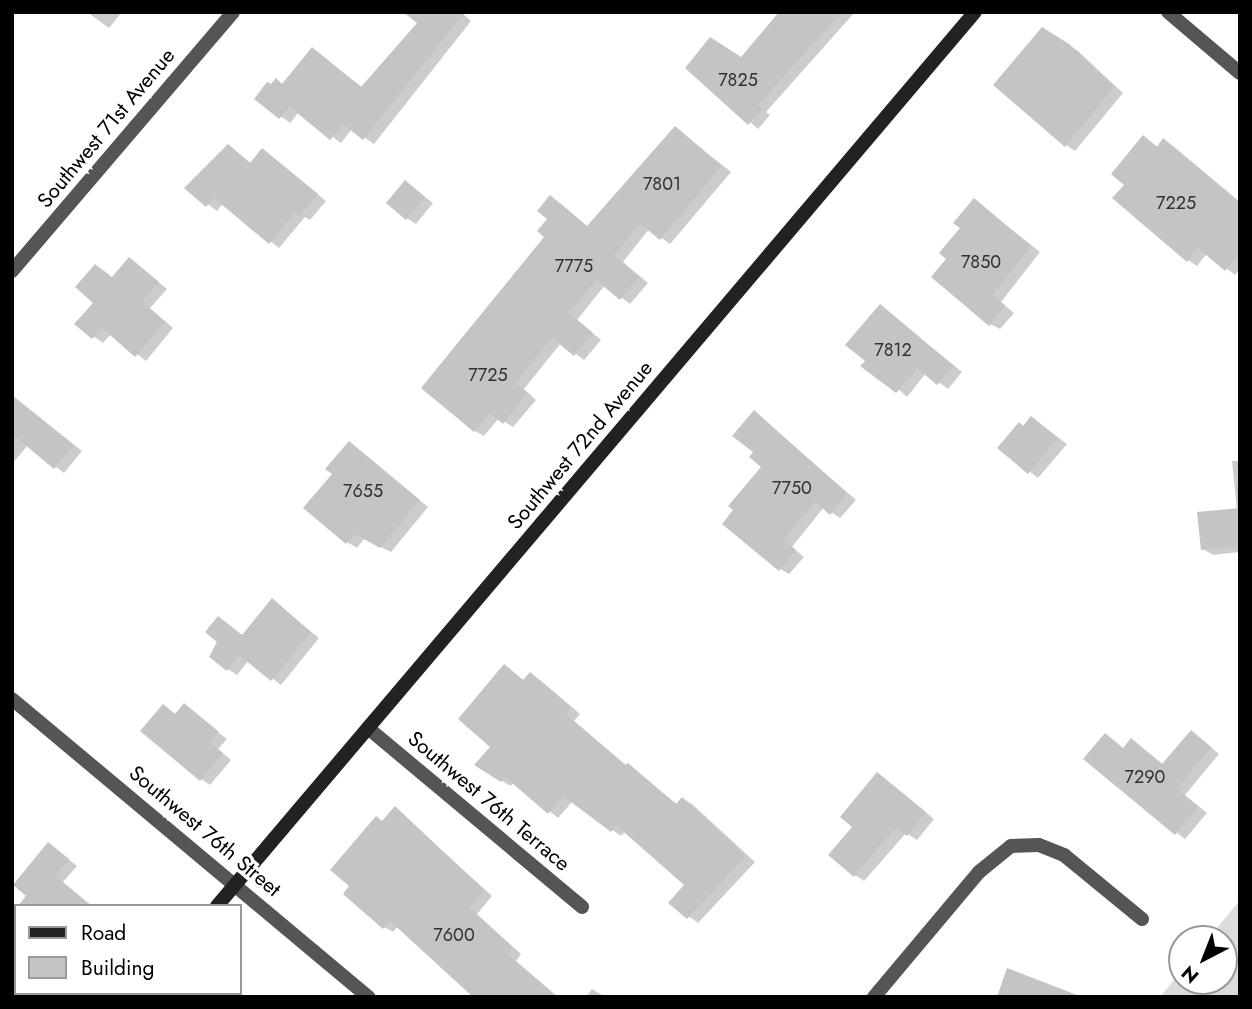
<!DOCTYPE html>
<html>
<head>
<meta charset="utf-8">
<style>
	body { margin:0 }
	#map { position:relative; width:1252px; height:1009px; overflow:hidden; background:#fff; font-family:Jost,sans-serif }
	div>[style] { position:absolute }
	.green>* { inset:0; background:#dcdcdc }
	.shadow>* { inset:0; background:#0003 }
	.building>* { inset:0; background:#c4c4c4 }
	.street>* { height:14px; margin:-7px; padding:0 7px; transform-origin:7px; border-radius:7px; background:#555 }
	.secondary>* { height:14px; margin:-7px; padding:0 7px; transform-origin:7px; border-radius:7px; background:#222 }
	span { translate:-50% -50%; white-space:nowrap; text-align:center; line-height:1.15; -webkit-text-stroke:7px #fff; paint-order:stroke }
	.number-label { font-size:18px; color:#313131 }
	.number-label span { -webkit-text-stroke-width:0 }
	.street-label { font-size:21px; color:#000 }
	.frame { position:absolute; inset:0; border:14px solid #000; pointer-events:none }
	.legend { position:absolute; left:14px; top:904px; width:228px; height:91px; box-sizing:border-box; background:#fff; border:2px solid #999; margin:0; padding:9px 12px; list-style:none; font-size:21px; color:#000 }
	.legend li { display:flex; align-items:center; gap:14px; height:35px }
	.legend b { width:35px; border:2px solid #999 }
	.north { position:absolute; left:1168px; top:925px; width:70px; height:70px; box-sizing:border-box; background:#fff; border:2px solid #999; border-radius:50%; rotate:222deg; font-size:19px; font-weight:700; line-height:28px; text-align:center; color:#000 }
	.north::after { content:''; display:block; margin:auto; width:24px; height:32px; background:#000; clip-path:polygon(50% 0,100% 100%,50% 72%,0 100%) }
</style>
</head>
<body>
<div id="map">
	<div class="green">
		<div style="clip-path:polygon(1240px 900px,1240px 997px,1160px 997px,1182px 970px,1182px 981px,1224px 981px,1224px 939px,1208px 939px)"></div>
	</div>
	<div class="shadow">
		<div style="clip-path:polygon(87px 12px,122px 12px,109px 28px)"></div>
		<div style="clip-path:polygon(461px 12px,471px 21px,374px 144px,352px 129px,341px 143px,299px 112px,290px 123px,256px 98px,276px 80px,284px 85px,312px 49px,363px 88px,419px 23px)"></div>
		<div style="clip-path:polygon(782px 12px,855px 12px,766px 112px,770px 115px,758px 129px,687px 67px,742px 59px)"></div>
		<div style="clip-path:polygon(1052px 34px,1078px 51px,1123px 93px,1075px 151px,1066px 145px)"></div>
		<div style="clip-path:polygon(675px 128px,731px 172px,670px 244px,649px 229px,623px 262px,648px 283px,630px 304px,605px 285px,577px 320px,601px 340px,584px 360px,561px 343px,524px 389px,536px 400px,513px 427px,499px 418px,484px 436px,475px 431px,423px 388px,547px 237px,560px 203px,588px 227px)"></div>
		<div style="clip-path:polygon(1144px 137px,1158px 147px,1164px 141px,1173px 146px,1240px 202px,1240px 269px,1235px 275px,1207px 253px,1197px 266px,1188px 260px,1126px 185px)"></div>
		<div style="clip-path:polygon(229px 147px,252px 164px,263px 150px,326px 201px,310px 220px,305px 217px,279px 248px,223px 203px,217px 211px,187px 188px)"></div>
		<div style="clip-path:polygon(406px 182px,433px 203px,416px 224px,407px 218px)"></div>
		<div style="clip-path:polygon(974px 200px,1040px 252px,1001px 302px,1014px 313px,1000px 329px,990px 324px,948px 258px)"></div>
		<div style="clip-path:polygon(130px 259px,167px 289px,150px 308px,173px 328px,146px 361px,111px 334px,103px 343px,77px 324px,95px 303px,95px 266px,113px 278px)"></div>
		<div style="clip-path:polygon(880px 306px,962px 372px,948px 389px,926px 373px,907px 397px,867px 361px)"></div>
		<div style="clip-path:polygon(14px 398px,82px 451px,64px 473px,28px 445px,12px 464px)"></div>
		<div style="clip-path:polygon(754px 412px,856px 500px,840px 518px,824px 507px,792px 547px,804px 557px,789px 574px,780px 569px,763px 466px,755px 452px)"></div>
		<div style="clip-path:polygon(1032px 418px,1067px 444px,1038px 478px,999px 448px)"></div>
		<div style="clip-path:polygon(349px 443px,428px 507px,391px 552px,364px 539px,357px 548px,347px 542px,334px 474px)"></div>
		<div style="clip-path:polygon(1232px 461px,1240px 461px,1240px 552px,1213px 555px,1203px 549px,1237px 510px)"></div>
		<div style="clip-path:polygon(272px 601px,319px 638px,281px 685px,249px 660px,237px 675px,228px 669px,243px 636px)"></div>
		<div style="clip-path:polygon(504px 667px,525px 681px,530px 675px,540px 680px,580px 714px,574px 721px,627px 766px,678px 805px,683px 799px,692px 804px,755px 862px,698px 923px,671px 903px,686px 885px,626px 831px,621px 836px,572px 802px,558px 818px,514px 782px,511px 786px,502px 781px,492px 747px)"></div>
		<div style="clip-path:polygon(184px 705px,227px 739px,218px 749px,231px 760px,210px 785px,201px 779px,164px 706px,177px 715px)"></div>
		<div style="clip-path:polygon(1105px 736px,1124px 749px,1131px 740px,1164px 765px,1200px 738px,1219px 754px,1185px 795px,1207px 813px,1185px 839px,1086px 759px)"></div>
		<div style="clip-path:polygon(878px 774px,934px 819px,917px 840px,906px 833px,864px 881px,855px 875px,854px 827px)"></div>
		<div style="clip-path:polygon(395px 808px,492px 896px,477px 914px,521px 954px,516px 961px,558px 997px,477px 997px,398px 926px,393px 932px,384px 927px,383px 822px)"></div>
		<div style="clip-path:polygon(49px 844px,77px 866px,63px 882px,92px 906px,21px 906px)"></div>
		<div style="clip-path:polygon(12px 952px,16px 954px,16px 980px,12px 977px)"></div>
		<div style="clip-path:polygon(592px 989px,602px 995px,604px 997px,586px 997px)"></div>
	</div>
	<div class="building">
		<div style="clip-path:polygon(403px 12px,465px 12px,363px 140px,343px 124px,330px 140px,290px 107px,279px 119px,254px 99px,267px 82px,271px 84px,276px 78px,282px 84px,312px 47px,361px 87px,417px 23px)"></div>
		<div style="clip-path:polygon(779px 12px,842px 12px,758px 105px,762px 109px,748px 125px,685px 68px,710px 37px,741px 57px)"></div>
		<div style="clip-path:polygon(1042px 27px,1069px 44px,1114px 87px,1065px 147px,993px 85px)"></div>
		<div style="clip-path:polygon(675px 126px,722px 166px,660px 240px,640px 224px,614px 256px,639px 277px,620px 300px,596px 280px,569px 313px,593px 333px,574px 356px,552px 338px,515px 383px,527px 393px,503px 424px,490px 413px,474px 432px,421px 388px,544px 237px,537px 231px,547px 219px,537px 211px,550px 195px,587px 226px)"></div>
		<div style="clip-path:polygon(1143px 135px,1157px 147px,1163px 138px,1240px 203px,1240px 253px,1225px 271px,1198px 248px,1187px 262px,1112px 198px,1124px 185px,1111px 174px)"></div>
		<div style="clip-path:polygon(228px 144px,250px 163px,262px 148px,318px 194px,300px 216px,295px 212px,269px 244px,214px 198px,206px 207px,184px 188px)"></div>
		<div style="clip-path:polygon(405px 180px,425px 197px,406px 220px,386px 203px)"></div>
		<div style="clip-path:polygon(974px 198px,1031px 246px,993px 295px,1005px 306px,989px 326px,931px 277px,946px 259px,939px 253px,960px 228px,953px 223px)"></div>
		<div style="clip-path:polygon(129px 257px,159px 282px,142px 302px,165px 322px,135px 357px,102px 328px,92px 339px,74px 324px,93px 303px,75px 287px,95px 264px,112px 277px)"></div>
		<div style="clip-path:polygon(880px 304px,954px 366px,937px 385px,917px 368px,896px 393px,860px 366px,865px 361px,845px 345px)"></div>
		<div style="clip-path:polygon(12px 395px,74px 445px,54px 469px,12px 434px)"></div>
		<div style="clip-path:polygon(754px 410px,847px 493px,830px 515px,815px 502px,783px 540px,796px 550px,779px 571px,722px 524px,733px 510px,728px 506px,761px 467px,749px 457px,753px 452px,732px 436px)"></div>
		<div style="clip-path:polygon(1031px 416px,1058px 438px,1028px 474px,997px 448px,1019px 422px,1023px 426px)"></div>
		<div style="clip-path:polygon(349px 441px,420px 500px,380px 548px,355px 534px,346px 544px,303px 508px,332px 474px,325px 469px)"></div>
		<div style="clip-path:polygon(1240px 508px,1240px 546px,1201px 550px,1197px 512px)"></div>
		<div style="clip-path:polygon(272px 598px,311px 632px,271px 681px,239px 655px,227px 671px,209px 657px,217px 642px,205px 632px,218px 616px,242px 635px)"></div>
		<div style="clip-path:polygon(504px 664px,523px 680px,530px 672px,571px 707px,566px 714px,625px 765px,628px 763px,676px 804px,682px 797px,746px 856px,687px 919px,668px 903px,684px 885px,617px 826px,611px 832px,563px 796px,548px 814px,505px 777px,501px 782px,474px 765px,490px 747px,458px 719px)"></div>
		<div style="clip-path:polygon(184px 703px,219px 732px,210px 743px,223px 753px,200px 781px,140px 731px,163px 704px,175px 714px)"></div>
		<div style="clip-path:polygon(1191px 730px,1211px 747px,1177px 789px,1198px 807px,1175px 835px,1083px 759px,1105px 733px,1123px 748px,1131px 738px,1162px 764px)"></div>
		<div style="clip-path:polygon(877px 772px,926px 812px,907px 836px,897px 828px,885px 839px,854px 877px,828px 855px,852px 827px,840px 817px)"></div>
		<div style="clip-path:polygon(395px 806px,484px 890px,469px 908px,513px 948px,507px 954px,557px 997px,473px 997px,390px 921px,383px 929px,343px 894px,349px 886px,330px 870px,376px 816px,382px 821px)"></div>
		<div style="clip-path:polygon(48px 842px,69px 859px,55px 876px,91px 906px,18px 906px,26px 896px,13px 885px)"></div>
		<div style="clip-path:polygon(1007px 968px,1077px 995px,1076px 997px,997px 997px)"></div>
	</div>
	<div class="street">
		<div style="left:1168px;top:12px;width:94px;rotate:40.3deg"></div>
		<div style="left:12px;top:271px;width:340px;rotate:-49.5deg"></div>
		<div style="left:12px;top:699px;width:465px;rotate:39.9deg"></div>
		<div style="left:368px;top:728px;width:279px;rotate:39.9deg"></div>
		<div style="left:874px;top:997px;width:163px;rotate:-50deg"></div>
		<div style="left:979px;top:872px;width:41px;rotate:-39.1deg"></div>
		<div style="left:1011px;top:846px;width:28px;rotate:-2deg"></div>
		<div style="left:1039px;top:845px;width:27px;rotate:22deg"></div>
		<div style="left:1064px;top:855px;width:101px;rotate:39.4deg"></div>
	</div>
	<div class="secondary">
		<div style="left:217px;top:906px;width:1172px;rotate:-49.71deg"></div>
		<div style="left:140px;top:997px;width:5px;rotate:-53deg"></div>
	</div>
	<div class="number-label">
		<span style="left:738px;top:80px">7825</span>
		<span style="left:662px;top:184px">7801</span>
		<span style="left:1176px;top:203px">7225</span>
		<span style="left:981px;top:262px">7850</span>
		<span style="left:574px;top:266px">7775</span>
		<span style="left:893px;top:350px">7812</span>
		<span style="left:488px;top:375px">7725</span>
		<span style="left:792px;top:488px">7750</span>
		<span style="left:363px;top:491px">7655</span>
		<span style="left:1145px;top:777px">7290</span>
		<span style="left:454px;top:935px">7600</span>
	</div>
	<div class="street-label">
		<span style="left:106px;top:128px;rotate:-50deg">Southwest 71st Avenue</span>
		<span style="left:580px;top:445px;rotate:-50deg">Southwest 72nd Avenue</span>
		<span style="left:489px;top:801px;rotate:40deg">Southwest 76th Terrace</span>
		<span style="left:205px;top:831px;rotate:40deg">Southwest 76th Street</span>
	</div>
	<div class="frame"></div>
	<ul class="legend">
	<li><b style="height:9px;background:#222"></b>Road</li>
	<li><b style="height:19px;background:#c4c4c4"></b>Building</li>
	</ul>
	<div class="north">N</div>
</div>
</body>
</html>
